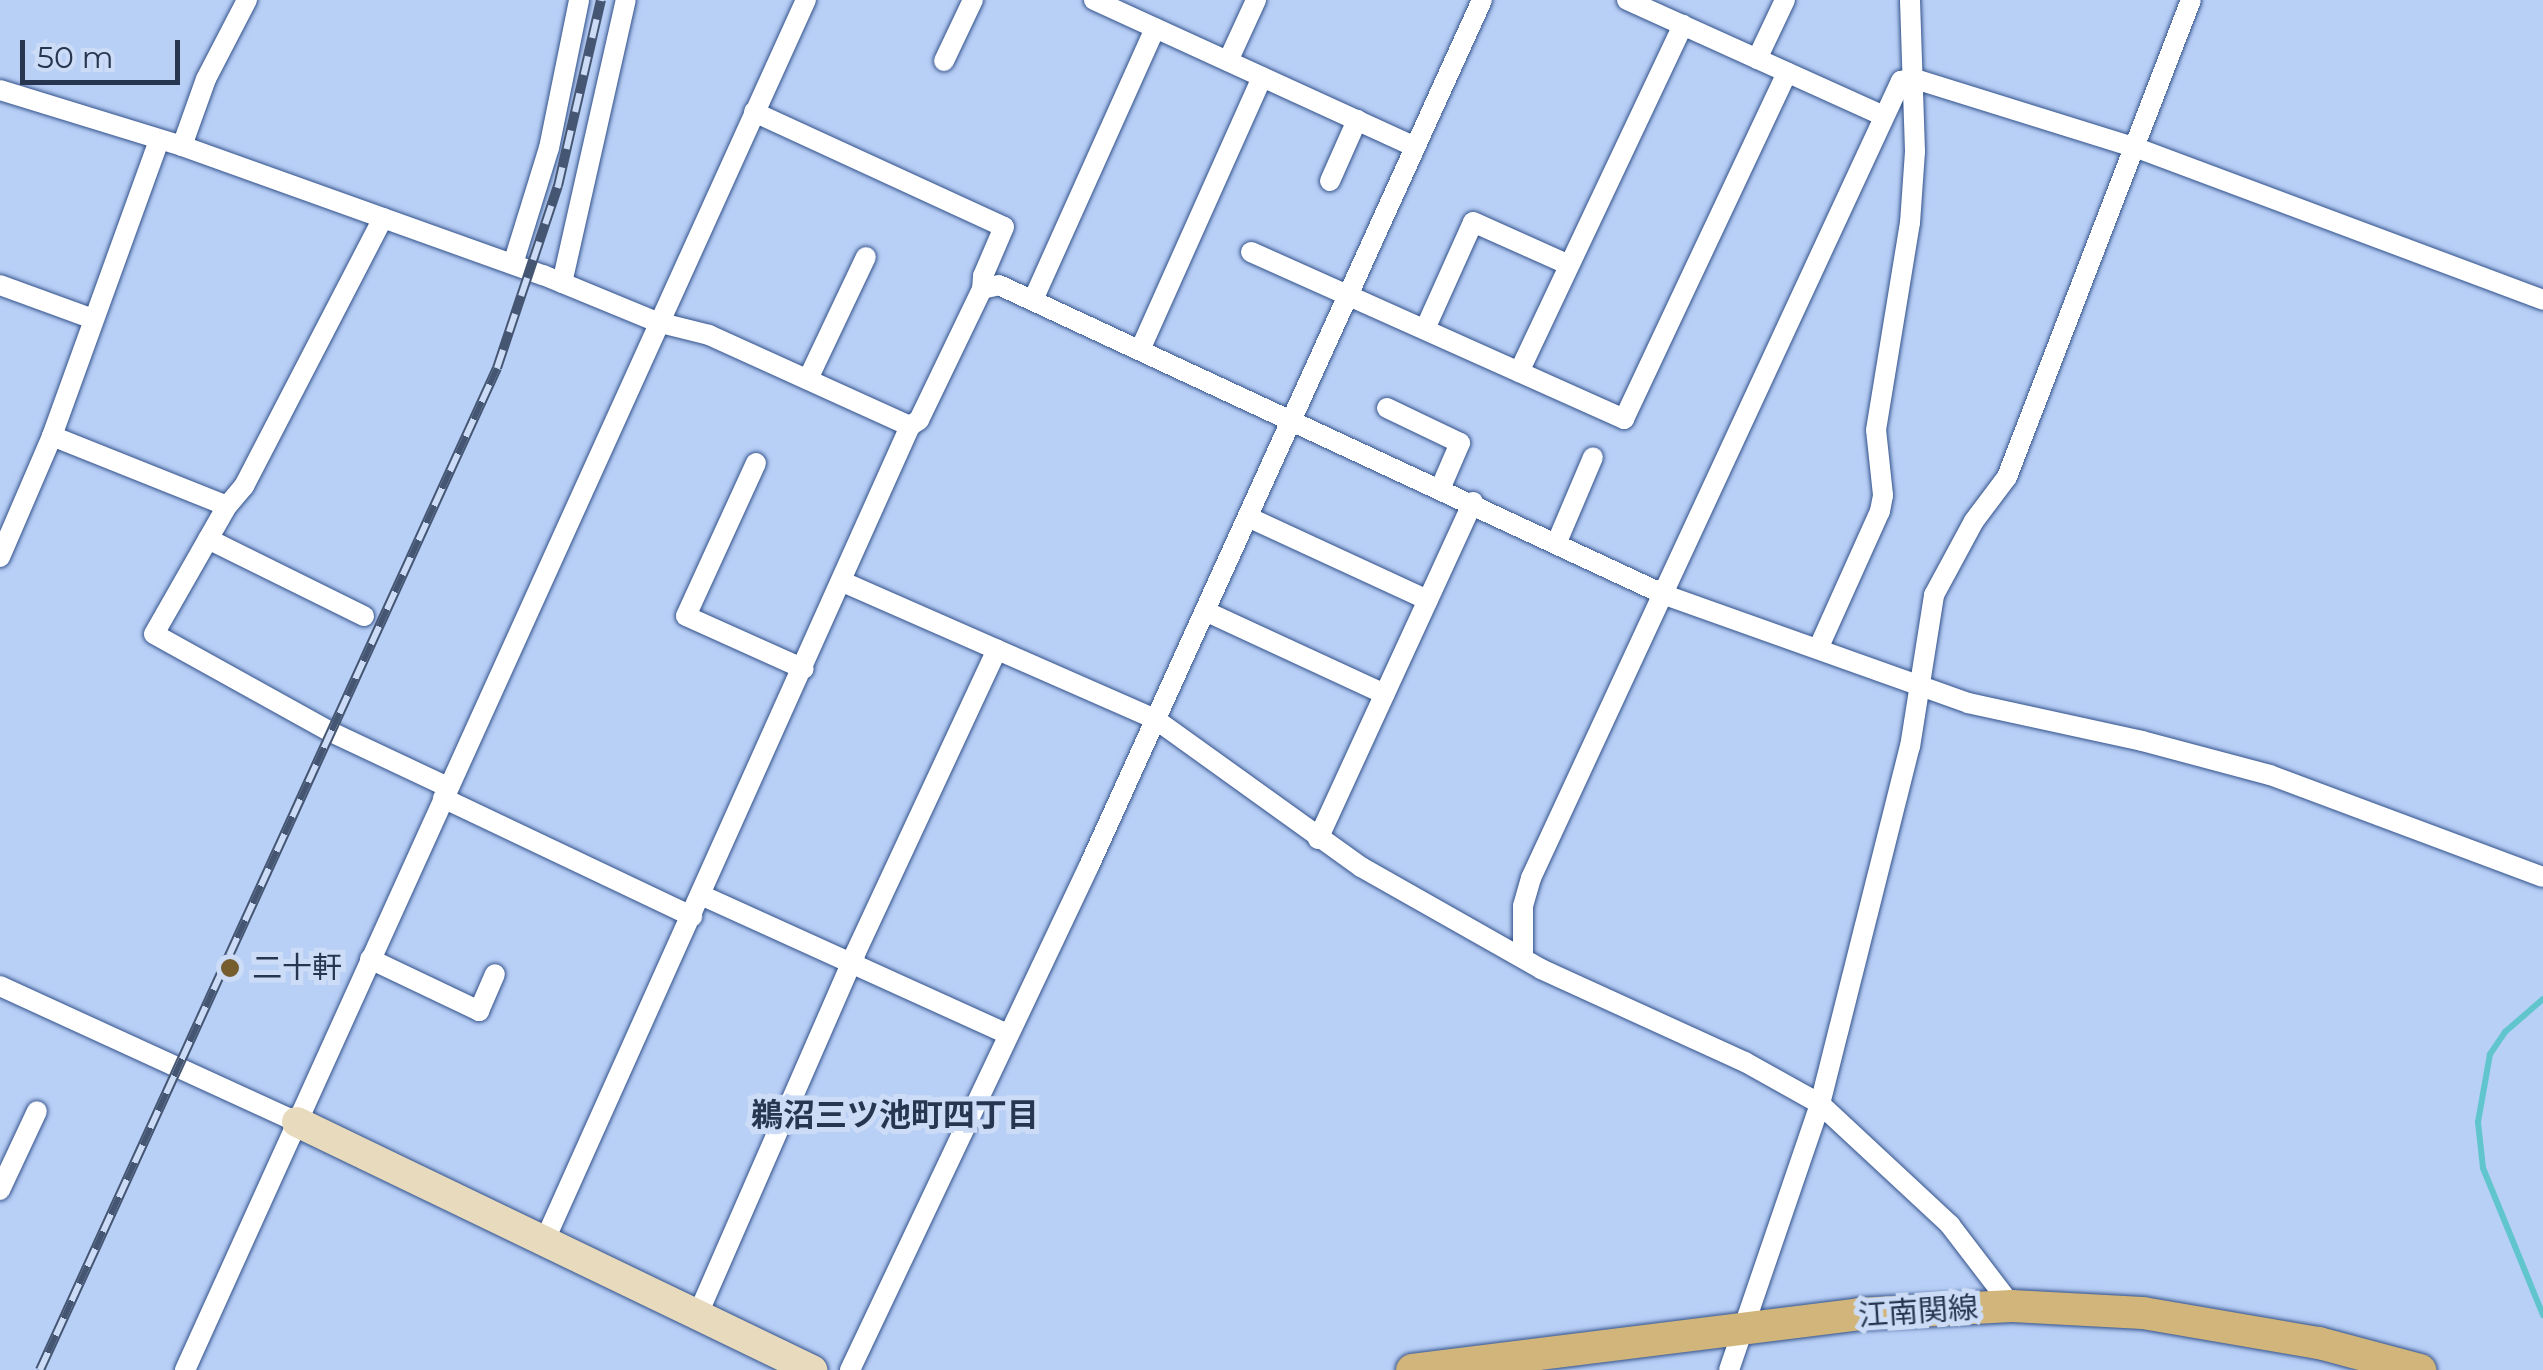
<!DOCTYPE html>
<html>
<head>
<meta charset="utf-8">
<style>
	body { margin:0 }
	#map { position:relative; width:2543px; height:1370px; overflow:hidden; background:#b8cff6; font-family:Montserrat,"Noto Sans JP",sans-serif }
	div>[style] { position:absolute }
	.stream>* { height:6px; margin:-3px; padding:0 3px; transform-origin:3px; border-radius:3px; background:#60c5cc }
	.roads { filter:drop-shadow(0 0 2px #33528b) drop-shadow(0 0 2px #33528b) }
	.street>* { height:20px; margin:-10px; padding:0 10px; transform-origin:10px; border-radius:10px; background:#fff }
	.secondary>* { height:30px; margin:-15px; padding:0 15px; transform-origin:15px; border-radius:15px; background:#e8dabd }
	.primary>* { height:32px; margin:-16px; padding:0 16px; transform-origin:16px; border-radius:16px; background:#d1b57b }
	.rail>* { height:10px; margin-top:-5px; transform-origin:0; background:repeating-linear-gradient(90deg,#ccdcf6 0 19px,#455673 0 38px); box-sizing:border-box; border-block:2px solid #455673 }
	.dots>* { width:28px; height:28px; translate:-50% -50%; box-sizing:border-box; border:5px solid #ccdcf6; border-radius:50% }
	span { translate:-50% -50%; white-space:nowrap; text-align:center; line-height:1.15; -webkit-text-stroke:10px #ccdcf6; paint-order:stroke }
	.poi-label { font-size:30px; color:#273650 }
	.left { translate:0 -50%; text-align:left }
	.street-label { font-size:30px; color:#273650 }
	.neighbourhood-label { font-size:32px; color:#273650; font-weight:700 }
	.scale { position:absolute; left:20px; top:40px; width:160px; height:45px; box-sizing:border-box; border:5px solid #273650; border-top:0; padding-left:12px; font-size:30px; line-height:35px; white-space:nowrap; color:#273650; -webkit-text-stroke:8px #ccdcf6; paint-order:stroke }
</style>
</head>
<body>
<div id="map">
	<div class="stream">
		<div style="left:2543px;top:999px;width:50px;rotate:139deg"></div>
		<div style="left:2505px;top:1032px;width:27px;rotate:124deg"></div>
		<div style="left:2490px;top:1054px;width:69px;rotate:100deg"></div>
		<div style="left:2478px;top:1122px;width:46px;rotate:83.8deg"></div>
		<div style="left:2483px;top:1168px;width:159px;rotate:67.8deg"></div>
	</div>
	<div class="roads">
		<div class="street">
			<div style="left:1094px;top:0;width:353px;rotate:24.6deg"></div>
			<div style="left:1627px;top:0;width:282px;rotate:24.3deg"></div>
			<div style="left:1757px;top:59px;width:65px;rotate:-64.6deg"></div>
			<div style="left:944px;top:61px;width:68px;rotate:-64.6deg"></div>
			<div style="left:1228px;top:61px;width:67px;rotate:-65.3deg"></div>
			<div style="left:0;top:90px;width:190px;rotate:17.1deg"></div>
			<div style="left:182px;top:146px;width:383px;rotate:19.7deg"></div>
			<div style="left:543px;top:275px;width:123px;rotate:22.4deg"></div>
			<div style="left:657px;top:322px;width:54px;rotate:14deg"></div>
			<div style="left:709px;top:335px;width:221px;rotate:24.4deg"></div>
			<div style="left:754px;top:112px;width:275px;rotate:24.7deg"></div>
			<div style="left:1004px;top:227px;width:53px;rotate:113.2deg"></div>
			<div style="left:983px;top:276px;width:13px;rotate:94deg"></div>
			<div style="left:182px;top:146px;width:71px;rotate:-70.3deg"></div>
			<div style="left:206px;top:79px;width:89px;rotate:-62.6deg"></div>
			<div style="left:1330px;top:181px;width:67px;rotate:-66.1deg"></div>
			<div style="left:383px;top:218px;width:302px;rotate:117.4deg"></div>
			<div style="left:244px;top:486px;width:26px;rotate:130deg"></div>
			<div style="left:227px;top:506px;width:147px;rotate:119.7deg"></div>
			<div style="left:154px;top:634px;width:202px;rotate:29deg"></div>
			<div style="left:331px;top:732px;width:129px;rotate:25.2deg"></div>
			<div style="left:1251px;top:252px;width:409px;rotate:24.1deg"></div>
			<div style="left:1624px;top:419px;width:383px;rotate:-64.8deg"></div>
			<div style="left:513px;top:264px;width:121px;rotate:-72.8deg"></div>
			<div style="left:549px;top:148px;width:151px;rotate:-78.5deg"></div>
			<div style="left:562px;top:283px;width:290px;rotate:-77.3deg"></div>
			<div style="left:0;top:285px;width:99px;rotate:20.1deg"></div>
			<div style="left:1033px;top:300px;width:298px;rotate:-65.8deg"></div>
			<div style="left:1425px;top:329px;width:117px;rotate:-65.8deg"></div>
			<div style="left:1473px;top:222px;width:105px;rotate:24.1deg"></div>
			<div style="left:1140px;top:350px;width:299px;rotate:-65.9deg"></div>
			<div style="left:1519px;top:372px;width:384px;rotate:-64.7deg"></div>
			<div style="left:808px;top:379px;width:135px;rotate:-64.6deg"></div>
			<div style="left:1387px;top:408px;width:81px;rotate:25.6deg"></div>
			<div style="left:1460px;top:443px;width:48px;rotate:113.4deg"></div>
			<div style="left:52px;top:436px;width:188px;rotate:21.8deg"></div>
			<div style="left:756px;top:463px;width:168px;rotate:114.6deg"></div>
			<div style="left:686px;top:616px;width:129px;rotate:24.2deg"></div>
			<div style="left:1248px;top:517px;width:198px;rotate:24.8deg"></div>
			<div style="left:208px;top:539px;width:174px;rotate:26.3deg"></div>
			<div style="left:1557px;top:542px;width:92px;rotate:-67deg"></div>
			<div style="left:0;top:557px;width:132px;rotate:-66.7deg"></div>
			<div style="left:52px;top:436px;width:315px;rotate:-70.1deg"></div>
			<div style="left:843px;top:582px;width:341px;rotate:23.7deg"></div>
			<div style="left:1155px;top:719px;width:254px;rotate:35.7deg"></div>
			<div style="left:1361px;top:867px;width:207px;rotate:29.5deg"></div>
			<div style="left:1541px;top:969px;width:224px;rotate:24.5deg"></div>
			<div style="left:1745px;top:1062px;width:86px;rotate:29.2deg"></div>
			<div style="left:1820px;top:1104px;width:178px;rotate:42.9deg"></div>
			<div style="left:1950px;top:1225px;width:102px;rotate:52.6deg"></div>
			<div style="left:1205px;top:611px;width:198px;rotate:24.8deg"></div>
			<div style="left:1818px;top:649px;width:151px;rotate:-65.8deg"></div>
			<div style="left:1880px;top:511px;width:16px;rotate:-79deg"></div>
			<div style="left:1883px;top:495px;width:65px;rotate:-96.1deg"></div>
			<div style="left:1876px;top:430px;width:210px;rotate:-80.7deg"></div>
			<div style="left:1910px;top:223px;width:72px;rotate:-86deg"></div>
			<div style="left:1915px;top:151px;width:151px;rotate:-91.9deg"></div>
			<div style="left:443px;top:798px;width:276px;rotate:25.4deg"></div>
			<div style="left:1318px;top:839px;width:371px;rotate:-65.3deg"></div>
			<div style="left:701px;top:895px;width:337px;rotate:24.4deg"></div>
			<div style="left:1523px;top:958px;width:52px;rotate:-90deg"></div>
			<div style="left:1523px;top:906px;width:29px;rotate:-74deg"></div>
			<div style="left:1531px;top:878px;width:879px;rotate:-65.1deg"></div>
			<div style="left:1901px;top:81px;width:14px;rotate:-8deg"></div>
			<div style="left:1915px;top:79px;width:232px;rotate:17.3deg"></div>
			<div style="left:2137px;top:148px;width:434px;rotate:20.5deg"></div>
			<div style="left:370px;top:959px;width:121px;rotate:25.5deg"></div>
			<div style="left:479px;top:1011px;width:40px;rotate:-66.6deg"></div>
			<div style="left:0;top:986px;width:327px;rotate:24.6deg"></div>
			<div style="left:0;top:1190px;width:87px;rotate:-64.9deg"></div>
			<div style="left:544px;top:1242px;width:894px;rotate:-65.84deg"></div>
			<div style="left:910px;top:426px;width:11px;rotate:-34deg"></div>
			<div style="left:919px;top:420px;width:145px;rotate:-64.3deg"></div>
			<div style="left:982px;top:289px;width:17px;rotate:-13deg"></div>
			<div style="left:999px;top:285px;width:735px;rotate:24.96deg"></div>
			<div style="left:1665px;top:595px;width:322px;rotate:19.6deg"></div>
			<div style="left:1968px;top:703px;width:178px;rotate:12.3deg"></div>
			<div style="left:2142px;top:741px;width:132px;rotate:14.9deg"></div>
			<div style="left:2270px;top:775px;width:291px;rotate:20.5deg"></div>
			<div style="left:698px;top:1314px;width:393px;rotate:-66.4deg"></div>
			<div style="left:855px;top:954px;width:336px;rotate:-65deg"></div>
			<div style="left:185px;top:1370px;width:1504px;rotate:-65.62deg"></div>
			<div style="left:850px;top:1370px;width:558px;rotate:-64.63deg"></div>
			<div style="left:1089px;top:866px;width:951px;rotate:-65.59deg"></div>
			<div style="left:1729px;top:1370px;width:281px;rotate:-71.1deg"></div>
			<div style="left:1820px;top:1104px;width:368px;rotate:-75.9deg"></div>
			<div style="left:1910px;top:747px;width:154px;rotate:-81deg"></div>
			<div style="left:1934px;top:595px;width:84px;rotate:-61.6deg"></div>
			<div style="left:1974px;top:521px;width:55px;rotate:-53.1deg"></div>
			<div style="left:2007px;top:477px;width:511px;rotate:-68.91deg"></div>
		</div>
		<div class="secondary">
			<div style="left:297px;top:1122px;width:572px;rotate:25.71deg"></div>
		</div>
		<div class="primary">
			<div style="left:1412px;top:1370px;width:450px;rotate:-7.1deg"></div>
			<div style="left:1859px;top:1314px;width:153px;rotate:-3deg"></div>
			<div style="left:2012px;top:1306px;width:131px;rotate:3.1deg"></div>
			<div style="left:2143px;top:1313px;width:179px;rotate:9.7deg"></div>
			<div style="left:2319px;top:1343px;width:105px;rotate:15deg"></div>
		</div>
	</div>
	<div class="rail">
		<div style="left:40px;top:1370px;width:1101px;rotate:-65.48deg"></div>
		<div style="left:497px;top:368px;width:192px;rotate:-71.5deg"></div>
		<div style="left:558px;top:186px;width:191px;rotate:-77deg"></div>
	</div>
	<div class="dots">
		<div style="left:230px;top:968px;background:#765d2e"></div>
	</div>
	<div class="poi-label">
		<span class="left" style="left:252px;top:968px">二十軒</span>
	</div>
	<div class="street-label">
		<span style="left:1918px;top:1312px;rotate:-4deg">江南関線</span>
	</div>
	<div class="neighbourhood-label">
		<span style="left:895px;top:1115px">鵜沼三ツ池町四丁目</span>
	</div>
	<div class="scale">50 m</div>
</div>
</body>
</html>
